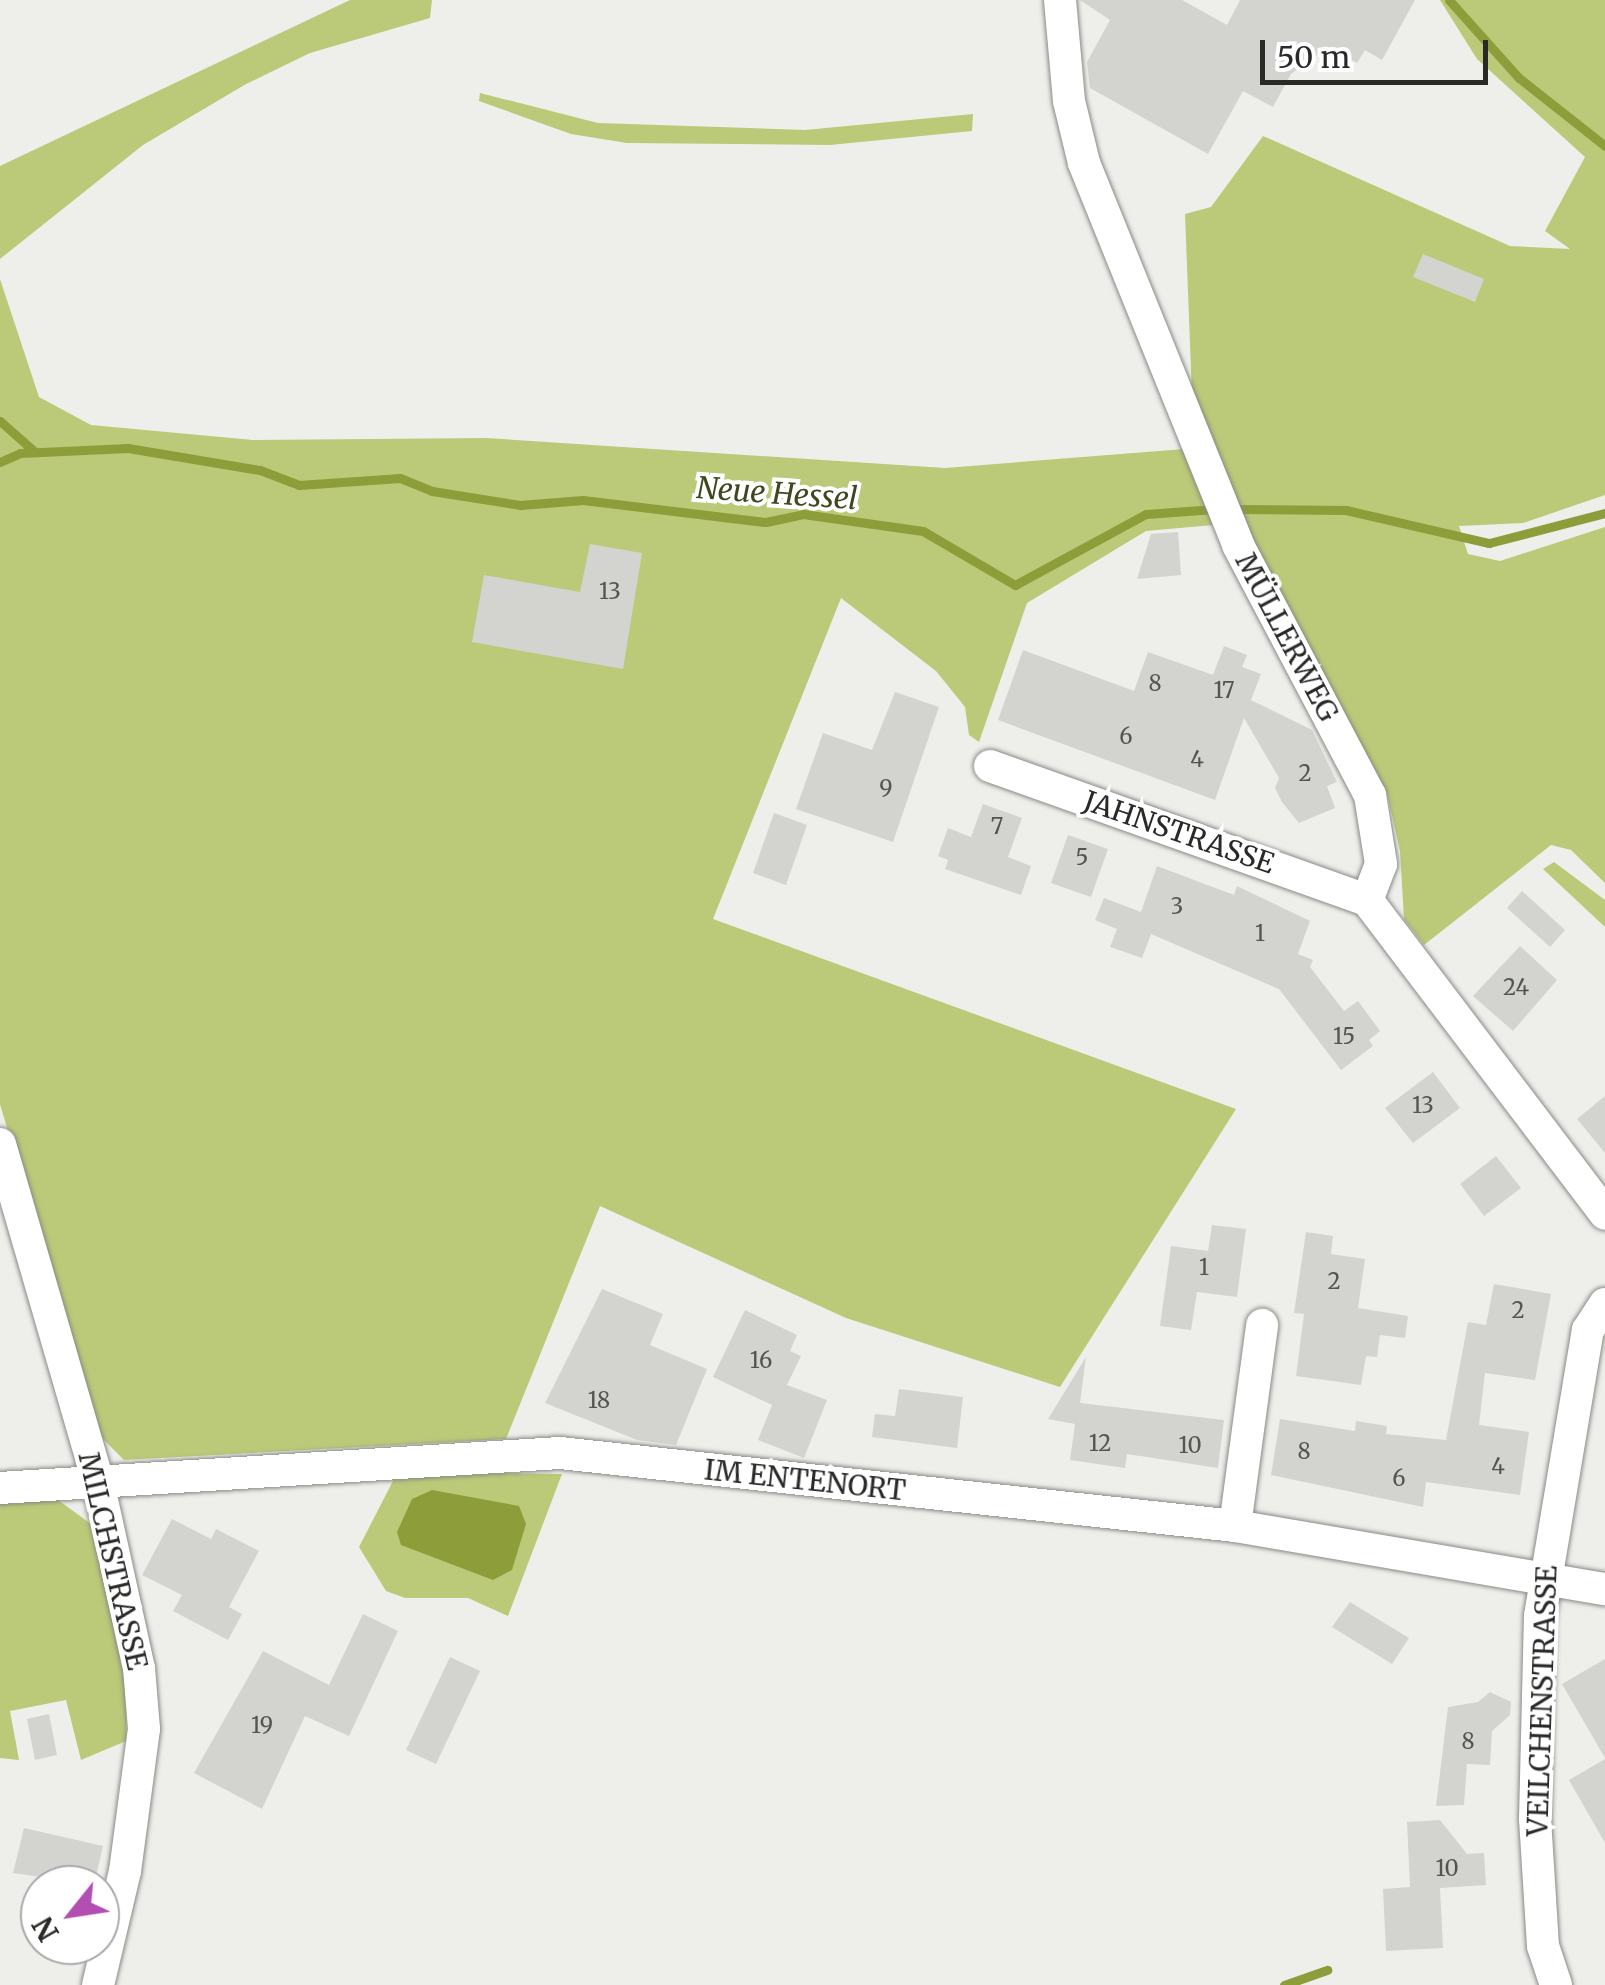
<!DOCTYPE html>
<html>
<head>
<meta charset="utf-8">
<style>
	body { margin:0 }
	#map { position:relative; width:1605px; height:1985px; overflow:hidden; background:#eeefea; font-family:Merriweather,serif }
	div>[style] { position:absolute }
	.green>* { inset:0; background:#baca78 }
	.water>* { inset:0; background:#8d9d39 }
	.stream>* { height:9px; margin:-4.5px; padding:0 4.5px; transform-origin:4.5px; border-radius:4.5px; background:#8d9d39 }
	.building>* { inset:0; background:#d3d4cf }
	.roads { filter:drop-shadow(0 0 2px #898a85) drop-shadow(0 0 2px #898a85) }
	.minor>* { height:32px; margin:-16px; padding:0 16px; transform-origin:16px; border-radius:16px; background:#fff }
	span { translate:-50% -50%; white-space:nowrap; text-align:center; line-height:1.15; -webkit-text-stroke:8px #fff; paint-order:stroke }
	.number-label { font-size:22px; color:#545451 }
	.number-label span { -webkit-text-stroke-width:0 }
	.street-label { font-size:28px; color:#292927 }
	.water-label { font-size:30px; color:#3f471e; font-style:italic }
	.north { position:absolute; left:20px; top:1865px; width:100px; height:100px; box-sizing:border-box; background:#fff; border:2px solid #a9a9a9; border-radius:50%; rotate:240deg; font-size:28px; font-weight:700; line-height:40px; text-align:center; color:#292927 }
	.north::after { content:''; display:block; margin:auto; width:35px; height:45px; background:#b34eb2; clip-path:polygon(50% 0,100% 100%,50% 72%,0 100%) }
	.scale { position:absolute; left:1260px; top:40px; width:228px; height:45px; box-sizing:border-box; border:5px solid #292927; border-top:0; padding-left:12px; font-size:30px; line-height:35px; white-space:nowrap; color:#292927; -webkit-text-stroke:8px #fff; paint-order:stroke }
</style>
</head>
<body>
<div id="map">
	<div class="green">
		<div style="clip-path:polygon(350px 0,432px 0,430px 18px,310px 53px,246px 84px,143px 145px,0 259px,0 166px)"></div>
		<div style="clip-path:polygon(1440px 0,1605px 0,1605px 495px,1523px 523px,1459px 526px,1468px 554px,1500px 561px,1605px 527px,1605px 883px,1571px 850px,1551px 845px,1424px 945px,1404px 919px,1400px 851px,1387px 793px,1248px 543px,1192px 396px,1185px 214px,1211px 207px,1263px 136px,1510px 246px,1570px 249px,1545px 231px,1585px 157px,1477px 59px)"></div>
		<div style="clip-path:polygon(480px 93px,598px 123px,805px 130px,973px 114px,972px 131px,830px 145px,627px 143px,571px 134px,479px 101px)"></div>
		<div style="clip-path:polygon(0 279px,39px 397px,91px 425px,253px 440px,486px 438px,945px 468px,1184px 449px,1213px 525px,1146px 531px,1027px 603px,979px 742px,969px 735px,965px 707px,936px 671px,841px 598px,713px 919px,1236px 1109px,1060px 1387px,846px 1318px,600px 1206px,506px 1439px,124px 1460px,96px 1432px,0 1104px)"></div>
		<div style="clip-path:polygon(1554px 862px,1605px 900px,1605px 927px,1543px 869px)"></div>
		<div style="clip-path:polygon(500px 1473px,562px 1474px,508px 1616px,468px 1598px,405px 1598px,386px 1591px,359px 1547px,394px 1479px)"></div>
		<div style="clip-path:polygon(58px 1500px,91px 1524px,127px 1688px,126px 1741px,81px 1760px,66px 1700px,10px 1711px,19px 1760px,0 1758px,0 1504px)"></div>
	</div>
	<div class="water">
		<div style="clip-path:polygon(432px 1490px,519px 1506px,526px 1524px,512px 1570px,493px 1580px,401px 1545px,397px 1532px,412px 1499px)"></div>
	</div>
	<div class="stream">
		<div style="left:1449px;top:0;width:105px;rotate:48.1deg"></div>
		<div style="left:1519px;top:78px;width:110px;rotate:38.3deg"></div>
		<div style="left:0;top:421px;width:47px;rotate:41.5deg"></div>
		<div style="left:0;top:462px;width:22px;rotate:-24deg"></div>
		<div style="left:20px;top:453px;width:108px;rotate:-2.7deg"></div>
		<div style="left:128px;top:448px;width:134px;rotate:9.5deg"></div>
		<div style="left:260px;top:470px;width:42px;rotate:21deg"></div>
		<div style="left:299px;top:485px;width:101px;rotate:-4deg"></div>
		<div style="left:400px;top:478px;width:35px;rotate:22deg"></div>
		<div style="left:432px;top:491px;width:89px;rotate:9deg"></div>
		<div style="left:520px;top:505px;width:63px;rotate:-4.5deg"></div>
		<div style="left:583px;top:500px;width:184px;rotate:6.9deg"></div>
		<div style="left:766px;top:522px;width:38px;rotate:-12deg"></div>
		<div style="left:803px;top:514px;width:121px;rotate:8.1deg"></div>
		<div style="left:923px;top:531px;width:107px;rotate:30.4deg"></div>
		<div style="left:1015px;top:585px;width:149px;rotate:-28.5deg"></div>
		<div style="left:1146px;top:514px;width:69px;rotate:-4.1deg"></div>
		<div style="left:1231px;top:509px;width:115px;rotate:0.5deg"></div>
		<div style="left:1346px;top:510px;width:147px;rotate:13deg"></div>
		<div style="left:1489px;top:543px;width:120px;rotate:-14.5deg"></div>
		<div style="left:1284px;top:1985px;width:46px;rotate:-19.2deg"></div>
	</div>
	<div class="building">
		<div style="clip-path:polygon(1080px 0,1182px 0,1227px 25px,1240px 0,1415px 0,1382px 60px,1365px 50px,1357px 63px,1328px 47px,1291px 74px,1273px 107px,1243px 91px,1208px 154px,1090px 88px,1087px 62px,1110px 20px)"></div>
		<div style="clip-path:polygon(1423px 254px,1484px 279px,1475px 302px,1413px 277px)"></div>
		<div style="clip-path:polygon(1178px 532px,1181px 575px,1137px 579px,1151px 534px)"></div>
		<div style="clip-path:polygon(590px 544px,642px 553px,623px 669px,472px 642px,484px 575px,580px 592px)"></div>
		<div style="clip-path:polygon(1224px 646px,1247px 655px,1242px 667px,1261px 674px,1251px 700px,1312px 730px,1337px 782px,1327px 786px,1335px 808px,1299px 823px,1282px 802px,1275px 788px,1279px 778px,1244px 718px,1215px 800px,998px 720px,1023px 650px,1134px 691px,1148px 652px,1213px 675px)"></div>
		<div style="clip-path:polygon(895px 692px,939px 707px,893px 842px,796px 809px,823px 733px,872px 750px)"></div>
		<div style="clip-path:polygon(983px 804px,1022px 818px,1008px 857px,1031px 866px,1021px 895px,945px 869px,948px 860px,938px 856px,948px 828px,971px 837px)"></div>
		<div style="clip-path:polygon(774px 813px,807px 825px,786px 885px,753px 873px)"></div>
		<div style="clip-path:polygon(1068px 835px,1108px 849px,1091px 897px,1051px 883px)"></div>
		<div style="clip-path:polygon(1157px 866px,1234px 895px,1237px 886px,1310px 921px,1298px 954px,1313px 960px,1310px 967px,1344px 1011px,1358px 1001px,1380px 1031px,1369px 1040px,1373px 1046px,1341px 1070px,1279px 989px,1151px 934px,1142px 958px,1110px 947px,1117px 929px,1095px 920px,1104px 898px,1141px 912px)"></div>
		<div style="clip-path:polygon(1522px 891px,1565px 930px,1550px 947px,1507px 908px)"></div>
		<div style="clip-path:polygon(1520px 946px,1557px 980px,1513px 1031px,1473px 996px)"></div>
		<div style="clip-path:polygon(1433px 1072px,1460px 1108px,1413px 1143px,1385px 1108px)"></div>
		<div style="clip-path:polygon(1605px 1096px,1605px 1153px,1577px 1119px)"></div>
		<div style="clip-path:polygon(1496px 1156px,1521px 1188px,1484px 1216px,1460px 1184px)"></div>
		<div style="clip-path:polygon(1212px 1225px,1246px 1229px,1237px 1297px,1197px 1292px,1191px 1330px,1160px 1326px,1171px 1246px,1208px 1251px)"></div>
		<div style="clip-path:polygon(1306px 1232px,1333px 1236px,1331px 1254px,1365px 1259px,1358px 1308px,1408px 1316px,1405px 1338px,1380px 1335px,1377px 1357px,1366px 1356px,1361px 1385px,1296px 1376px,1304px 1314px,1294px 1313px)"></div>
		<div style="clip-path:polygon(1494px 1284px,1551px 1294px,1535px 1380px,1485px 1373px,1479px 1425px,1529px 1432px,1520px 1495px,1426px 1482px,1423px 1507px,1271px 1475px,1280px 1419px,1355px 1431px,1356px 1421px,1387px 1426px,1386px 1434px,1446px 1440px,1468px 1322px,1486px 1325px)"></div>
		<div style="clip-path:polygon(602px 1289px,663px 1314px,650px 1345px,707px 1369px,676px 1445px,637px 1440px,545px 1403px)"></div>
		<div style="clip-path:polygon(745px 1310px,797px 1335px,790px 1351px,801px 1356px,787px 1385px,827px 1400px,804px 1458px,758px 1440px,772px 1405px,713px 1377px)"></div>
		<div style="clip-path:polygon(1086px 1357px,1080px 1403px,1224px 1420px,1218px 1468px,1127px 1454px,1125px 1468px,1070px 1460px,1075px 1424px,1048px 1419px)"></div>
		<div style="clip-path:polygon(899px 1389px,963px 1397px,957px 1448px,872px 1437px,875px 1414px,895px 1416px)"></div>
		<div style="clip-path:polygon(172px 1519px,211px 1539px,216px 1529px,259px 1551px,229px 1607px,242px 1614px,228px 1640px,173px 1611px,182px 1595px,142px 1575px)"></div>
		<div style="clip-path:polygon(1350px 1602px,1409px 1638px,1392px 1664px,1332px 1627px)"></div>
		<div style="clip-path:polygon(363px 1614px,398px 1631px,349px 1736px,305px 1716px,262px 1809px,194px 1773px,263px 1651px,329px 1685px)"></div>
		<div style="clip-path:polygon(450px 1657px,480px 1671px,436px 1764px,406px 1750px)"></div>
		<div style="clip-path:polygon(1605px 1659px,1605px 1758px,1562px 1684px)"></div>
		<div style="clip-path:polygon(1490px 1692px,1511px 1702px,1510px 1715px,1492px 1731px,1490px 1765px,1467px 1764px,1464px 1805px,1436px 1806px,1448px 1707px,1478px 1702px)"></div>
		<div style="clip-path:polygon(49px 1714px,57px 1755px,35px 1760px,27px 1719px)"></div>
		<div style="clip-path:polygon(1605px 1759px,1605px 1843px,1569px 1780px)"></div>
		<div style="clip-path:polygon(1440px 1820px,1467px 1854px,1484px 1853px,1486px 1885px,1440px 1888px,1443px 1948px,1386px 1951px,1383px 1889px,1410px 1887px,1407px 1822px)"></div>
		<div style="clip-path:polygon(24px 1828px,103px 1846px,94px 1885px,13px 1873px)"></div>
	</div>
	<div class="roads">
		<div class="minor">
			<div style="left:1060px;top:0;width:101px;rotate:84.9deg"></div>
			<div style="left:1069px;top:101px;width:64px;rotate:76.4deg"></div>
			<div style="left:1084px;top:163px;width:412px;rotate:68deg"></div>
			<div style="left:1238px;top:545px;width:283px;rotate:62.2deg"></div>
			<div style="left:1370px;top:795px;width:70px;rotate:80.9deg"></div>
			<div style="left:1381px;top:864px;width:39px;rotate:111deg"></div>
			<div style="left:1367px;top:900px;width:394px;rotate:52.8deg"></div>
			<div style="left:990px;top:766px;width:400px;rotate:19.6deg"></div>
			<div style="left:0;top:1144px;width:352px;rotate:73.8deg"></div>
			<div style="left:98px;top:1482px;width:190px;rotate:77.6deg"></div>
			<div style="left:139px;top:1668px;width:61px;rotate:85.3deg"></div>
			<div style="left:144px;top:1729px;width:143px;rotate:97.6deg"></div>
			<div style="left:125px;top:1871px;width:117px;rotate:103.3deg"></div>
			<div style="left:0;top:1488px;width:561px;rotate:-3.58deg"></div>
			<div style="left:560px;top:1453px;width:679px;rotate:6.17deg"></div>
			<div style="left:1235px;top:1526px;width:375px;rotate:9.7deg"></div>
			<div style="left:1235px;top:1526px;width:203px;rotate:-82.3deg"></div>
			<div style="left:1556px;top:1985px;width:41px;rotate:-108.4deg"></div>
			<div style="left:1543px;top:1946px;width:127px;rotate:-93.6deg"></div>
			<div style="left:1535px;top:1819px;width:203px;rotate:-88.6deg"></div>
			<div style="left:1540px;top:1616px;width:290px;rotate:-80.5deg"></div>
			<div style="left:1588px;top:1330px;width:31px;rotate:-57deg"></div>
		</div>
	</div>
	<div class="number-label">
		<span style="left:610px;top:592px">13</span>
		<span style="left:1155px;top:684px">8</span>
		<span style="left:1224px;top:691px">17</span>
		<span style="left:1126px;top:737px">6</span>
		<span style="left:1197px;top:760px">4</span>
		<span style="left:1305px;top:774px">2</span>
		<span style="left:886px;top:789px">9</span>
		<span style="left:997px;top:827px">7</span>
		<span style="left:1082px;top:858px">5</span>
		<span style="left:1177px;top:907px">3</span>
		<span style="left:1260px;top:934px">1</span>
		<span style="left:1516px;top:988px">24</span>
		<span style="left:1344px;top:1037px">15</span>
		<span style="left:1423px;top:1106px">13</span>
		<span style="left:1204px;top:1268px">1</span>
		<span style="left:1334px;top:1282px">2</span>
		<span style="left:1518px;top:1311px">2</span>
		<span style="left:761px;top:1361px">16</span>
		<span style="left:599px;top:1401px">18</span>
		<span style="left:1100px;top:1444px">12</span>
		<span style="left:1190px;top:1446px">10</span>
		<span style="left:1304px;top:1452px">8</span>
		<span style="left:1498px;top:1467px">4</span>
		<span style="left:1399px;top:1479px">6</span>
		<span style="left:262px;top:1726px">19</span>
		<span style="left:1468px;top:1742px">8</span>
		<span style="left:1447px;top:1869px">10</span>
	</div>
	<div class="street-label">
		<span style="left:1287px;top:637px;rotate:62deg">MÜLLERWEG</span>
		<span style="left:1179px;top:832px;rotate:19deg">JAHNSTRASSE</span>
		<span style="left:805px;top:1480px;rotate:6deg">IM ENTENORT</span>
		<span style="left:113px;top:1561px;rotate:77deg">MILCHSTRASSE</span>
		<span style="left:1542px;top:1701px;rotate:-88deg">VEILCHENSTRASSE</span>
	</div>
	<div class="water-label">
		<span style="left:777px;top:493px;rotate:4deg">Neue Hessel</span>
	</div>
	<div class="north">N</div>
	<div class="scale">50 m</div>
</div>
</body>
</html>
